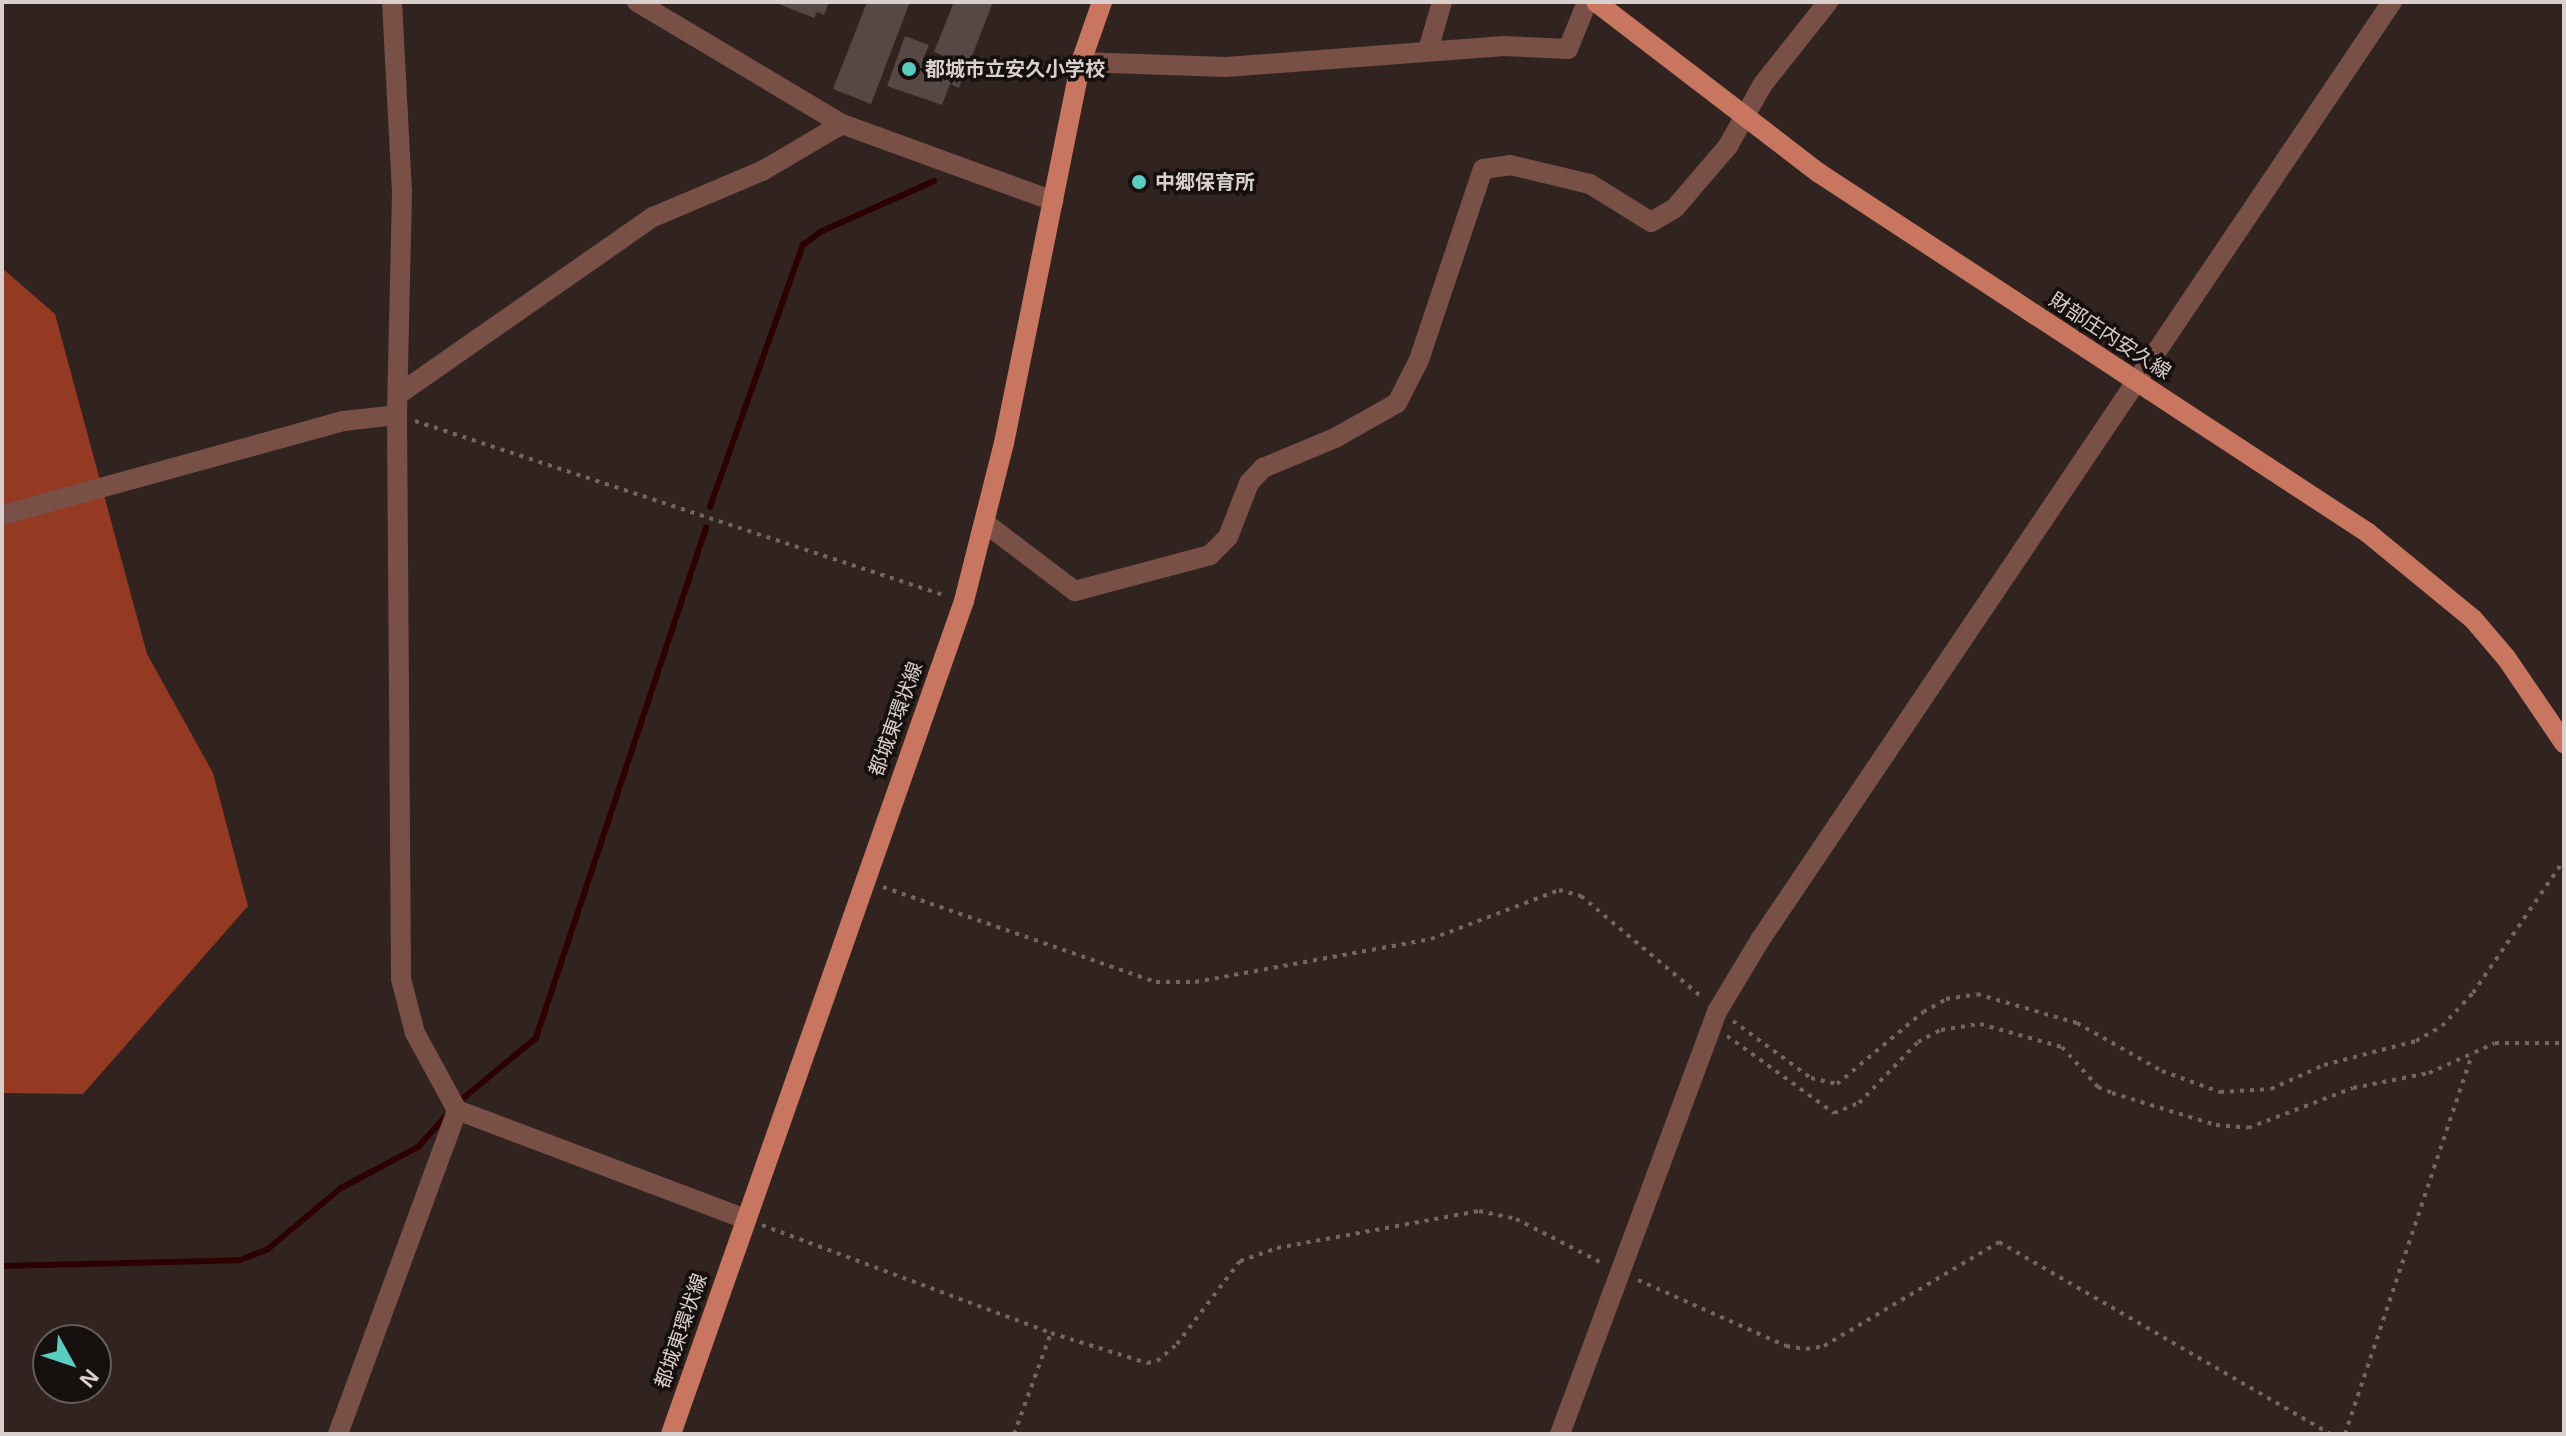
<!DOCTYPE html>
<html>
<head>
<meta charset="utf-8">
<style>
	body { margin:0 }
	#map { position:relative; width:2566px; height:1436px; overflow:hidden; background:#312420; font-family:Helvetica,"Noto Sans JP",sans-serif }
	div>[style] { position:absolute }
	.forest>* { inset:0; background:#943922 }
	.stream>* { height:6px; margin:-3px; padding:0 3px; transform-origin:3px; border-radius:3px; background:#2d0000 }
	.building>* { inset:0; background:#564844 }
	.path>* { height:4px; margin-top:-2px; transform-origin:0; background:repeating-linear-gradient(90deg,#726764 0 4px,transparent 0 10px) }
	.minor>* { height:20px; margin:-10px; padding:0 10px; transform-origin:10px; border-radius:10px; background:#795046 }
	.major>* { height:20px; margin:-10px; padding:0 10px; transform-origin:10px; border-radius:10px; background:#c97661 }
	.dots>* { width:22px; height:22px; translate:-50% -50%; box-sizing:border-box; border:4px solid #150f0d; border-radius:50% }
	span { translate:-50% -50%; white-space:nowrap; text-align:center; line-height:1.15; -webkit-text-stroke:7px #150f0d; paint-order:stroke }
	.poi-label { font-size:20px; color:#d9d0ce; font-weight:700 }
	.left { translate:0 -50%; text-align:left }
	.street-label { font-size:20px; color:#d9d0ce }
	.frame { position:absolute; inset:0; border:4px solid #d9d0ce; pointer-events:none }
	.north { position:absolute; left:32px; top:1324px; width:80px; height:80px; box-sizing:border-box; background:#150f0d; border:2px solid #635c5a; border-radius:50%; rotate:130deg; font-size:22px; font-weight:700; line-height:32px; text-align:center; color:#d9d0ce }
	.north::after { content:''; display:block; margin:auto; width:28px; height:36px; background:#58cec0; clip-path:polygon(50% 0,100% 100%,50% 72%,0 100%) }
</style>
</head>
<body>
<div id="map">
	<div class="forest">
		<div style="clip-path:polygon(2px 268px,55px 314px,147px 654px,213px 773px,248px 906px,83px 1094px,2px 1093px)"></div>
	</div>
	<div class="stream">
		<div style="left:710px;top:507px;width:278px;rotate:-70.5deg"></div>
		<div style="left:803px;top:245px;width:21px;rotate:-37deg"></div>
		<div style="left:820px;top:232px;width:125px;rotate:-24.1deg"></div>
		<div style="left:461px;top:1100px;width:97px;rotate:-39.6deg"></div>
		<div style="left:536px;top:1038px;width:538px;rotate:-71.57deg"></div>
		<div style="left:2px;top:1266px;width:238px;rotate:-1.4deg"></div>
		<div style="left:240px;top:1260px;width:30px;rotate:-21deg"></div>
		<div style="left:268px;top:1249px;width:95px;rotate:-39.9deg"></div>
		<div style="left:341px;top:1188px;width:87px;rotate:-28deg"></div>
		<div style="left:418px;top:1147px;width:42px;rotate:-47.9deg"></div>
	</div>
	<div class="building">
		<div style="clip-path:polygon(774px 2px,829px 2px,824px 15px,817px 12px,814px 18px)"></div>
		<div style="clip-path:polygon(867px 2px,910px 2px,871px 104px,833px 89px)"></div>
		<div style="clip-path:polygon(954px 2px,993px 2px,968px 66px,934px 52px)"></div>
		<div style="clip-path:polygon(905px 36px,929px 45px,924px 57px,965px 71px,959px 88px,950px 84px,942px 105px,887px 86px)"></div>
	</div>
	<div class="path">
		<div style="left:415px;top:421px;width:559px;rotate:18.24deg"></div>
		<div style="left:883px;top:887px;width:289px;rotate:19.2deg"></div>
		<div style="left:1156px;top:982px;width:39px"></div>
		<div style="left:1195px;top:982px;width:240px;rotate:-10.3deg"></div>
		<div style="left:1431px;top:939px;width:137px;rotate:-20.9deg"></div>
		<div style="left:1559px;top:890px;width:23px;rotate:15deg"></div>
		<div style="left:1581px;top:896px;width:160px;rotate:39.9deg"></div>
		<div style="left:1733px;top:1021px;width:97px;rotate:36.2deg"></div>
		<div style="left:1811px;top:1078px;width:27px;rotate:13deg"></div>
		<div style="left:1837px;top:1084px;width:112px;rotate:-39.9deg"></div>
		<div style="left:1923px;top:1012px;width:26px;rotate:-29deg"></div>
		<div style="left:1946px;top:999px;width:31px;rotate:-9deg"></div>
		<div style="left:1977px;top:994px;width:104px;rotate:16.2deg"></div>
		<div style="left:2077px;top:1023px;width:98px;rotate:29.5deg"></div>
		<div style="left:2162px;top:1071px;width:62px;rotate:19.9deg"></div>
		<div style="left:2220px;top:1092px;width:51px;rotate:-3.4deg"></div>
		<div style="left:2271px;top:1089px;width:58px;rotate:-24.4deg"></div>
		<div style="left:2324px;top:1065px;width:95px;rotate:-14.6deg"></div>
		<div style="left:2416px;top:1041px;width:30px;rotate:-30deg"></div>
		<div style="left:2442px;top:1026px;width:45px;rotate:-46.8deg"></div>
		<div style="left:2473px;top:993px;width:161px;rotate:-55.6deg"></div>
		<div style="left:1727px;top:1036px;width:132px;rotate:35.7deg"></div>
		<div style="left:1834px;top:1113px;width:27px;rotate:-22deg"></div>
		<div style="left:1859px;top:1103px;width:85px;rotate:-46deg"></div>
		<div style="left:1918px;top:1042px;width:26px;rotate:-28deg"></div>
		<div style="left:1941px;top:1030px;width:39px;rotate:-9deg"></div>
		<div style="left:1980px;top:1024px;width:85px;rotate:15.7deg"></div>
		<div style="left:2062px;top:1047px;width:54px;rotate:48deg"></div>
		<div style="left:2098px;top:1087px;width:15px;rotate:23deg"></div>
		<div style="left:2112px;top:1093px;width:109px;rotate:17.1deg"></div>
		<div style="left:2216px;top:1125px;width:32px;rotate:5deg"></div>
		<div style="left:2248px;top:1128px;width:112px;rotate:-20.9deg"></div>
		<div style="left:2353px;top:1088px;width:77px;rotate:-11.2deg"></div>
		<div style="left:2429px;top:1073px;width:72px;rotate:-24.4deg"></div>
		<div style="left:2495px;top:1043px;width:69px"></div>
		<div style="left:762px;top:1225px;width:309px;rotate:20.5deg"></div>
		<div style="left:1051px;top:1333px;width:101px;rotate:17.4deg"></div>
		<div style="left:1147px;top:1363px;width:10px;rotate:-11deg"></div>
		<div style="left:1157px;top:1361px;width:26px;rotate:-40deg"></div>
		<div style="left:1177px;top:1344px;width:104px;rotate:-52.8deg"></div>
		<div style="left:1240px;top:1261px;width:39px;rotate:-19deg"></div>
		<div style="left:1277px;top:1248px;width:205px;rotate:-10.4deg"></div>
		<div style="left:1479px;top:1211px;width:38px;rotate:12deg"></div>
		<div style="left:1516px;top:1219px;width:99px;rotate:27.1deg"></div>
		<div style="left:1638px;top:1280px;width:162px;rotate:24deg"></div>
		<div style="left:1786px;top:1346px;width:20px;rotate:9deg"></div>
		<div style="left:1806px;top:1349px;width:18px;rotate:-9deg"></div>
		<div style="left:1824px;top:1346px;width:204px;rotate:-30.7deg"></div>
		<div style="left:1999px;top:1242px;width:383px;rotate:30.1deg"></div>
		<div style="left:1014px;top:1434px;width:108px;rotate:-69.9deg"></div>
		<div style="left:2345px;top:1434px;width:400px;rotate:-71.5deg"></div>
	</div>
	<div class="minor">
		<div style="left:392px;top:2px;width:190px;rotate:87deg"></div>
		<div style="left:402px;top:192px;width:223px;rotate:91.3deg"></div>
		<div style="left:397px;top:415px;width:564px;rotate:89.59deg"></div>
		<div style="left:401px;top:979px;width:56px;rotate:75.5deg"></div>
		<div style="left:415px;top:1033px;width:88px;rotate:61.4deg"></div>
		<div style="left:457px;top:1110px;width:308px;rotate:20.7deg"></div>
		<div style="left:637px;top:2px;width:239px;rotate:30.8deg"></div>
		<div style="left:842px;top:124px;width:225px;rotate:20deg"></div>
		<div style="left:1428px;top:50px;width:50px;rotate:-73.7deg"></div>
		<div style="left:1081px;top:62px;width:145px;rotate:2deg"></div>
		<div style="left:1226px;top:67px;width:279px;rotate:-4.3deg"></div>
		<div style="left:1504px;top:46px;width:64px;rotate:2.7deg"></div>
		<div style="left:1568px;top:49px;width:51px;rotate:-68deg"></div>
		<div style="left:399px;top:394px;width:310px;rotate:-34.9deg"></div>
		<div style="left:653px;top:217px;width:118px;rotate:-22.9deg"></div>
		<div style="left:762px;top:171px;width:93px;rotate:-30.4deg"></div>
		<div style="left:2px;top:515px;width:354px;rotate:-15.4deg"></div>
		<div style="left:343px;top:421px;width:54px;rotate:-6.3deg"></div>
		<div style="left:985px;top:523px;width:113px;rotate:37.1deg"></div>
		<div style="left:1075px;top:591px;width:140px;rotate:-14.9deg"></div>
		<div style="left:1210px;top:555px;width:25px;rotate:-45deg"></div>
		<div style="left:1228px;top:537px;width:58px;rotate:-68.7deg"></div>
		<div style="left:1249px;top:483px;width:21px;rotate:-47deg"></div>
		<div style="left:1263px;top:468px;width:78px;rotate:-22.6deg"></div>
		<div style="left:1335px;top:438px;width:71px;rotate:-29.4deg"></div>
		<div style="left:1397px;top:403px;width:48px;rotate:-62.9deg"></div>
		<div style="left:1419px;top:360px;width:201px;rotate:-71.5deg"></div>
		<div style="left:1483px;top:169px;width:27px;rotate:-8deg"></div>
		<div style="left:1510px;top:165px;width:82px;rotate:13.4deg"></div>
		<div style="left:1590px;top:184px;width:72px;rotate:31.9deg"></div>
		<div style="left:1651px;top:222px;width:28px;rotate:-30deg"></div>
		<div style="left:1675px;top:208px;width:82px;rotate:-49.5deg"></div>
		<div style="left:1728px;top:146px;width:71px;rotate:-60.6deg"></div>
		<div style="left:1763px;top:84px;width:105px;rotate:-51.6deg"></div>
		<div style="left:338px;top:1434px;width:345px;rotate:-69.8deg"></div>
		<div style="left:1560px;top:1434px;width:452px;rotate:-69.6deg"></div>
		<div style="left:1718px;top:1010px;width:82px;rotate:-59deg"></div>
		<div style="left:1760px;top:940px;width:1131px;rotate:-56.03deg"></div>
	</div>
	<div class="major">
		<div style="left:1596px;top:2px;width:281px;rotate:37.5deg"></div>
		<div style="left:1819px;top:173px;width:657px;rotate:33.25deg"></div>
		<div style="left:2368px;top:533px;width:136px;rotate:39.3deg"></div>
		<div style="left:2473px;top:619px;width:52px;rotate:49.6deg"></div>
		<div style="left:2507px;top:659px;width:102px;rotate:55.8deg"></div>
		<div style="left:671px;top:1434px;width:883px;rotate:-70.62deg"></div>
		<div style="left:964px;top:601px;width:163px;rotate:-75.8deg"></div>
		<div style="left:1004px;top:443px;width:389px;rotate:-78.6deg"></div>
		<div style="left:1081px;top:62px;width:64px;rotate:-70.7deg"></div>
	</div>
	<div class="dots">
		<div style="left:909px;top:69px;background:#58cec0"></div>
		<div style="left:1139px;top:182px;background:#58cec0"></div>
	</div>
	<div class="poi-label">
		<span class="left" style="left:925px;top:69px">都城市立安久小学校</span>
		<span class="left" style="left:1155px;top:182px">中郷保育所</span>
	</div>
	<div class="street-label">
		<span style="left:2110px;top:336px;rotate:33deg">財部庄内安久線</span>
		<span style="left:896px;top:719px;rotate:-70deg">都城東環状線</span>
		<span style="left:681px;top:1331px;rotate:-71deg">都城東環状線</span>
	</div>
	<div class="frame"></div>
	<div class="north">N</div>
</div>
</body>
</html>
